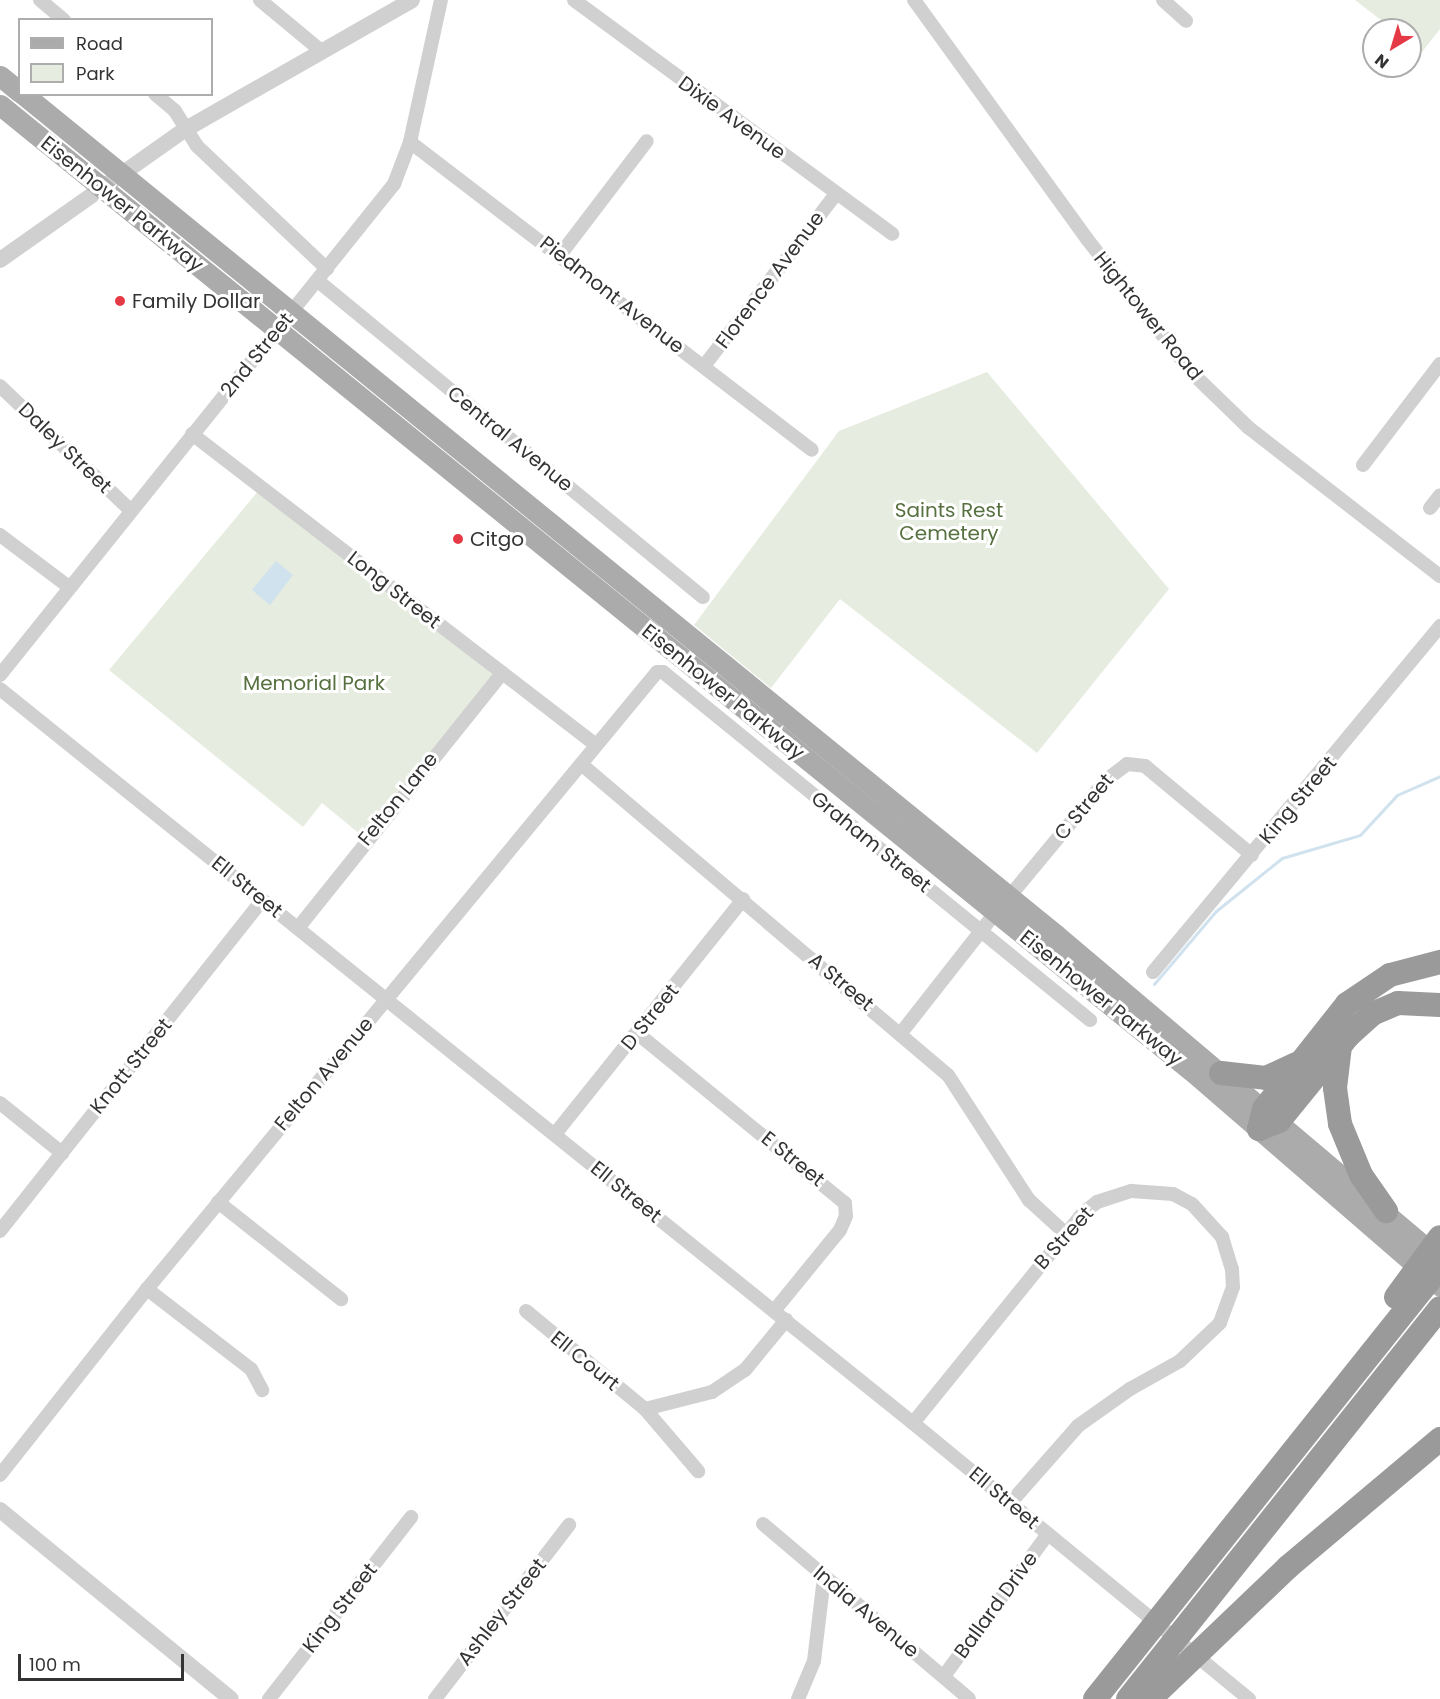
<!DOCTYPE html>
<html>
<head>
<meta charset="utf-8">
<style>
	body { margin:0 }
	#map { position:relative; width:1440px; height:1699px; overflow:hidden; background:#fff; font-family:Poppins,sans-serif }
	div>[style] { position:absolute }
	.green>* { inset:0; background:#e6ecdf }
	.water>* { inset:0; background:#cfe2ee }
	.stream>* { height:3px; margin:-1.5px; padding:0 1.5px; transform-origin:1.5px; border-radius:1.5px; background:#cfe2ee }
	.minor>* { height:14px; margin:-7px; padding:0 7px; transform-origin:7px; border-radius:7px; background:#d0d0d0 }
	.tertiary>* { height:16px; margin:-8px; padding:0 8px; transform-origin:8px; border-radius:8px; background:#d0d0d0 }
	.primary>* { height:21px; margin:-10.5px; padding:0 10.5px; transform-origin:10.5px; border-radius:10.5px; background:#ababab }
	.motorway>* { height:24px; margin:-12px; padding:0 12px; transform-origin:12px; border-radius:12px; background:#9a9a9a }
	.dots>* { width:16px; height:16px; translate:-50% -50%; box-sizing:border-box; border:3px solid #fff; border-radius:50% }
	span { translate:-50% -50%; white-space:nowrap; text-align:center; line-height:1.15; -webkit-text-stroke:6px #fff; paint-order:stroke }
	.street-label { font-size:20px; color:#333 }
	.poi-label { font-size:20px; color:#333 }
	.left { translate:0 -50%; text-align:left }
	.park-label { font-size:20px; color:#56703f }
	.legend { position:absolute; left:18px; top:18px; width:195px; height:78px; box-sizing:border-box; background:#fff; border:2px solid #adadad; margin:0; padding:8px 10px; list-style:none; font-size:18px; color:#333 }
	.legend li { display:flex; align-items:center; gap:12px; height:30px }
	.legend b { width:30px; border:2px solid #adadad }
	.north { position:absolute; left:1362px; top:18px; width:60px; height:60px; box-sizing:border-box; background:#fff; border:2px solid #adadad; border-radius:50%; rotate:218deg; font-size:16px; font-weight:700; line-height:24px; text-align:center; color:#333 }
	.north::after { content:''; display:block; margin:auto; width:21px; height:27px; background:#e63946; clip-path:polygon(50% 0,100% 100%,50% 72%,0 100%) }
	.scale { position:absolute; left:18px; top:1654px; width:166px; height:27px; box-sizing:border-box; border:3px solid #333; border-top:0; padding-left:8px; font-size:18px; line-height:21px; white-space:nowrap; color:#333; -webkit-text-stroke:4px #fff; paint-order:stroke }
</style>
</head>
<body>
<div id="map">
	<div class="green">
		<div style="clip-path:polygon(1355px 0,1440px 0,1440px 29px,1422px 52px,1410px 43px,1410px 30px,1394px 30px)"></div>
		<div style="clip-path:polygon(987px 372px,1169px 589px,1037px 753px,840px 599px,771px 688px,694px 625px,839px 431px)"></div>
		<div style="clip-path:polygon(260px 489px,498px 679px,366px 839px,322px 803px,303px 827px,109px 670px)"></div>
	</div>
	<div class="water">
		<div style="clip-path:polygon(276px 561px,293px 575px,270px 605px,252px 590px)"></div>
	</div>
	<div class="stream">
		<div style="left:1154px;top:984px;width:96px;rotate:-49.7deg"></div>
		<div style="left:1216px;top:911px;width:85px;rotate:-38.8deg"></div>
		<div style="left:1282px;top:858px;width:81px;rotate:-16.4deg"></div>
		<div style="left:1360px;top:835px;width:54px;rotate:-47.2deg"></div>
		<div style="left:1397px;top:795px;width:47px;rotate:-23.8deg"></div>
	</div>
	<div class="minor">
		<div style="left:40px;top:0;width:31px;rotate:40deg"></div>
		<div style="left:260px;top:0;width:78px;rotate:39.8deg"></div>
		<div style="left:574px;top:0;width:395px;rotate:36.3deg"></div>
		<div style="left:914px;top:0;width:295px;rotate:54.1deg"></div>
		<div style="left:1087px;top:239px;width:170px;rotate:51.9deg"></div>
		<div style="left:1192px;top:373px;width:79px;rotate:44deg"></div>
		<div style="left:1249px;top:428px;width:242px;rotate:37.8deg"></div>
		<div style="left:1163px;top:0;width:31px;rotate:42deg"></div>
		<div style="left:155px;top:94px;width:26px;rotate:40deg"></div>
		<div style="left:175px;top:111px;width:41px;rotate:57.8deg"></div>
		<div style="left:197px;top:146px;width:179px;rotate:43.4deg"></div>
		<div style="left:410px;top:142px;width:506px;rotate:37.46deg"></div>
		<div style="left:560px;top:255px;width:143px;rotate:-52.7deg"></div>
		<div style="left:318px;top:281px;width:498px;rotate:39.4deg"></div>
		<div style="left:704px;top:366px;width:217px;rotate:-52.5deg"></div>
		<div style="left:0;top:386px;width:180px;rotate:43.6deg"></div>
		<div style="left:192px;top:434px;width:510px;rotate:37.59deg"></div>
		<div style="left:1363px;top:465px;width:127px;rotate:-52.7deg"></div>
		<div style="left:1430px;top:508px;width:16px;rotate:-52deg"></div>
		<div style="left:0;top:535px;width:86px;rotate:37deg"></div>
		<div style="left:0;top:675px;width:630px;rotate:-51.25deg"></div>
		<div style="left:394px;top:184px;width:45px;rotate:-69.1deg"></div>
		<div style="left:410px;top:142px;width:145px;rotate:-77.7deg"></div>
		<div style="left:0;top:689px;width:1171px;rotate:38.8deg"></div>
		<div style="left:913px;top:1423px;width:435px;rotate:39.4deg"></div>
		<div style="left:581px;top:764px;width:481px;rotate:40.3deg"></div>
		<div style="left:948px;top:1075px;width:149px;rotate:57.1deg"></div>
		<div style="left:1029px;top:1200px;width:49px;rotate:42.5deg"></div>
		<div style="left:1004px;top:898px;width:5px;rotate:-11deg"></div>
		<div style="left:1009px;top:897px;width:152px;rotate:-50.3deg"></div>
		<div style="left:1106px;top:780px;width:26px;rotate:-37deg"></div>
		<div style="left:1127px;top:764px;width:18px;rotate:6deg"></div>
		<div style="left:1145px;top:766px;width:139px;rotate:39.8deg"></div>
		<div style="left:298px;top:928px;width:327px;rotate:-51.3deg"></div>
		<div style="left:1153px;top:972px;width:450px;rotate:-50.3deg"></div>
		<div style="left:637px;top:1033px;width:269px;rotate:39.3deg"></div>
		<div style="left:845px;top:1203px;width:13px;rotate:86deg"></div>
		<div style="left:846px;top:1216px;width:15px;rotate:113deg"></div>
		<div style="left:840px;top:1230px;width:104px;rotate:129.2deg"></div>
		<div style="left:901px;top:1033px;width:154px;rotate:-51.9deg"></div>
		<div style="left:996px;top:912px;width:7px"></div>
		<div style="left:0;top:1103px;width:80px;rotate:38.9deg"></div>
		<div style="left:555px;top:1134px;width:301px;rotate:-51.3deg"></div>
		<div style="left:218px;top:1202px;width:157px;rotate:38.3deg"></div>
		<div style="left:0;top:1231px;width:422px;rotate:-51.6deg"></div>
		<div style="left:147px;top:1289px;width:131px;rotate:37.6deg"></div>
		<div style="left:251px;top:1369px;width:24px;rotate:62deg"></div>
		<div style="left:526px;top:1311px;width:154px;rotate:39.5deg"></div>
		<div style="left:645px;top:1409px;width:69px;rotate:-14.2deg"></div>
		<div style="left:712px;top:1392px;width:40px;rotate:-34deg"></div>
		<div style="left:745px;top:1370px;width:65px;rotate:-50.6deg"></div>
		<div style="left:645px;top:1409px;width:82px;rotate:49.5deg"></div>
		<div style="left:913px;top:1423px;width:270px;rotate:-51deg"></div>
		<div style="left:1083px;top:1213px;width:18px;rotate:-38deg"></div>
		<div style="left:1097px;top:1202px;width:36px;rotate:-18deg"></div>
		<div style="left:1131px;top:1191px;width:42px;rotate:4.1deg"></div>
		<div style="left:1173px;top:1194px;width:21px;rotate:28deg"></div>
		<div style="left:1192px;top:1204px;width:45px;rotate:47.7deg"></div>
		<div style="left:1222px;top:1237px;width:34px;rotate:73deg"></div>
		<div style="left:1232px;top:1269px;width:18px;rotate:87deg"></div>
		<div style="left:1233px;top:1287px;width:38px;rotate:110deg"></div>
		<div style="left:1220px;top:1323px;width:55px;rotate:136.5deg"></div>
		<div style="left:1180px;top:1361px;width:57px;rotate:150.8deg"></div>
		<div style="left:1130px;top:1389px;width:64px;rotate:144.6deg"></div>
		<div style="left:1078px;top:1426px;width:103px;rotate:131.4deg"></div>
		<div style="left:0;top:1475px;width:237px;rotate:-51.7deg"></div>
		<div style="left:147px;top:1289px;width:800px;rotate:-50.42deg"></div>
		<div style="left:657px;top:672px;width:6px"></div>
		<div style="left:663px;top:672px;width:551px;rotate:39.18deg"></div>
		<div style="left:763px;top:1524px;width:270px;rotate:40.3deg"></div>
		<div style="left:944px;top:1676px;width:176px;rotate:-53.8deg"></div>
		<div style="left:269px;top:1699px;width:231px;rotate:-52deg"></div>
		<div style="left:435px;top:1699px;width:220px;rotate:-52.4deg"></div>
		<div style="left:798px;top:1699px;width:41px;rotate:-67.2deg"></div>
		<div style="left:814px;top:1661px;width:85px;rotate:-83.2deg"></div>
	</div>
	<div class="tertiary">
		<div style="left:0;top:260px;width:228px;rotate:-35.2deg"></div>
		<div style="left:186px;top:129px;width:260px;rotate:-29.7deg"></div>
		<div style="left:0;top:1510px;width:298px;rotate:39.3deg"></div>
	</div>
	<div class="primary">
		<div style="left:0;top:76px;width:26px;rotate:39deg"></div>
		<div style="left:23px;top:94px;width:1332px;rotate:39.15deg"></div>
		<div style="left:1056px;top:935px;width:503px;rotate:40.24deg"></div>
		<div style="left:0;top:105px;width:1543px;rotate:39.03deg"></div>
		<div style="left:1199px;top:1077px;width:319px;rotate:40.9deg"></div>
	</div>
	<div class="motorway">
		<div style="left:1340px;top:1046px;width:42px;rotate:96.8deg"></div>
		<div style="left:1335px;top:1088px;width:36px;rotate:82deg"></div>
		<div style="left:1340px;top:1124px;width:55px;rotate:67.6deg"></div>
		<div style="left:1361px;top:1175px;width:44px;rotate:55.2deg"></div>
		<div style="left:1221px;top:1073px;width:45px;rotate:6.3deg"></div>
		<div style="left:1266px;top:1078px;width:33px;rotate:-25deg"></div>
		<div style="left:1259px;top:1129px;width:21px;rotate:-76deg"></div>
		<div style="left:1264px;top:1109px;width:134px;rotate:-51.7deg"></div>
		<div style="left:1347px;top:1004px;width:52px;rotate:-34deg"></div>
		<div style="left:1390px;top:975px;width:52px;rotate:-14.6deg"></div>
		<div style="left:1259px;top:1129px;width:22px;rotate:-22deg"></div>
		<div style="left:1279px;top:1121px;width:111px;rotate:-50.9deg"></div>
		<div style="left:1349px;top:1035px;width:31px;rotate:-42deg"></div>
		<div style="left:1372px;top:1014px;width:28px;rotate:-23deg"></div>
		<div style="left:1398px;top:1003px;width:42px;rotate:2.7deg"></div>
		<div style="left:1396px;top:1297px;width:74px;rotate:-53.7deg"></div>
		<div style="left:1095px;top:1699px;width:553px;rotate:-51.39deg"></div>
		<div style="left:1128px;top:1699px;width:500px;rotate:-51.41deg"></div>
		<div style="left:1150px;top:1699px;width:191px;rotate:-43.7deg"></div>
		<div style="left:1288px;top:1567px;width:199px;rotate:-40.1deg"></div>
	</div>
	<div class="dots">
		<div style="left:120px;top:301px;background:#e63946"></div>
		<div style="left:458px;top:539px;background:#e63946"></div>
	</div>
	<div class="street-label">
		<span style="left:732px;top:118px;rotate:36deg">Dixie Avenue</span>
		<span style="left:122px;top:204px;rotate:39deg">Eisenhower Parkway</span>
		<span style="left:770px;top:280px;rotate:-53deg">Florence Avenue</span>
		<span style="left:612px;top:295px;rotate:38deg">Piedmont Avenue</span>
		<span style="left:1148px;top:316px;rotate:51deg">Hightower Road</span>
		<span style="left:257px;top:355px;rotate:-51deg">2nd Street</span>
		<span style="left:510px;top:439px;rotate:39deg">Central Avenue</span>
		<span style="left:65px;top:448px;rotate:44deg">Daley Street</span>
		<span style="left:394px;top:590px;rotate:38deg">Long Street</span>
		<span style="left:723px;top:692px;rotate:39deg">Eisenhower Parkway</span>
		<span style="left:398px;top:799px;rotate:-51deg">Felton Lane</span>
		<span style="left:1298px;top:800px;rotate:-50deg">King Street</span>
		<span style="left:1084px;top:807px;rotate:-50deg">C Street</span>
		<span style="left:871px;top:842px;rotate:39deg">Graham Street</span>
		<span style="left:247px;top:887px;rotate:39deg">Ell Street</span>
		<span style="left:841px;top:982px;rotate:40deg">A Street</span>
		<span style="left:1101px;top:998px;rotate:39deg">Eisenhower Parkway</span>
		<span style="left:650px;top:1017px;rotate:-51deg">D Street</span>
		<span style="left:131px;top:1066px;rotate:-51deg">Knott Street</span>
		<span style="left:324px;top:1074px;rotate:-50deg">Felton Avenue</span>
		<span style="left:793px;top:1159px;rotate:39deg">E Street</span>
		<span style="left:626px;top:1192px;rotate:39deg">Ell Street</span>
		<span style="left:1064px;top:1238px;rotate:-48deg">B Street</span>
		<span style="left:585px;top:1361px;rotate:39deg">Ell Court</span>
		<span style="left:1004px;top:1498px;rotate:40deg">Ell Street</span>
		<span style="left:996px;top:1605px;rotate:-54deg">Ballard Drive</span>
		<span style="left:340px;top:1608px;rotate:-52deg">King Street</span>
		<span style="left:502px;top:1612px;rotate:-52deg">Ashley Street</span>
		<span style="left:866px;top:1612px;rotate:40deg">India Avenue</span>
	</div>
	<div class="poi-label">
		<span class="left" style="left:132px;top:301px">Family Dollar</span>
		<span class="left" style="left:470px;top:539px">Citgo</span>
	</div>
	<div class="park-label">
		<span style="left:949px;top:522px">Saints Rest<br>Cemetery</span>
		<span style="left:314px;top:683px">Memorial Park</span>
	</div>
	<ul class="legend">
	<li><b style="height:8px;background:#ababab"></b>Road</li>
	<li><b style="height:16px;background:#e6ecdf"></b>Park</li>
	</ul>
	<div class="north">N</div>
	<div class="scale">100 m</div>
</div>
</body>
</html>
